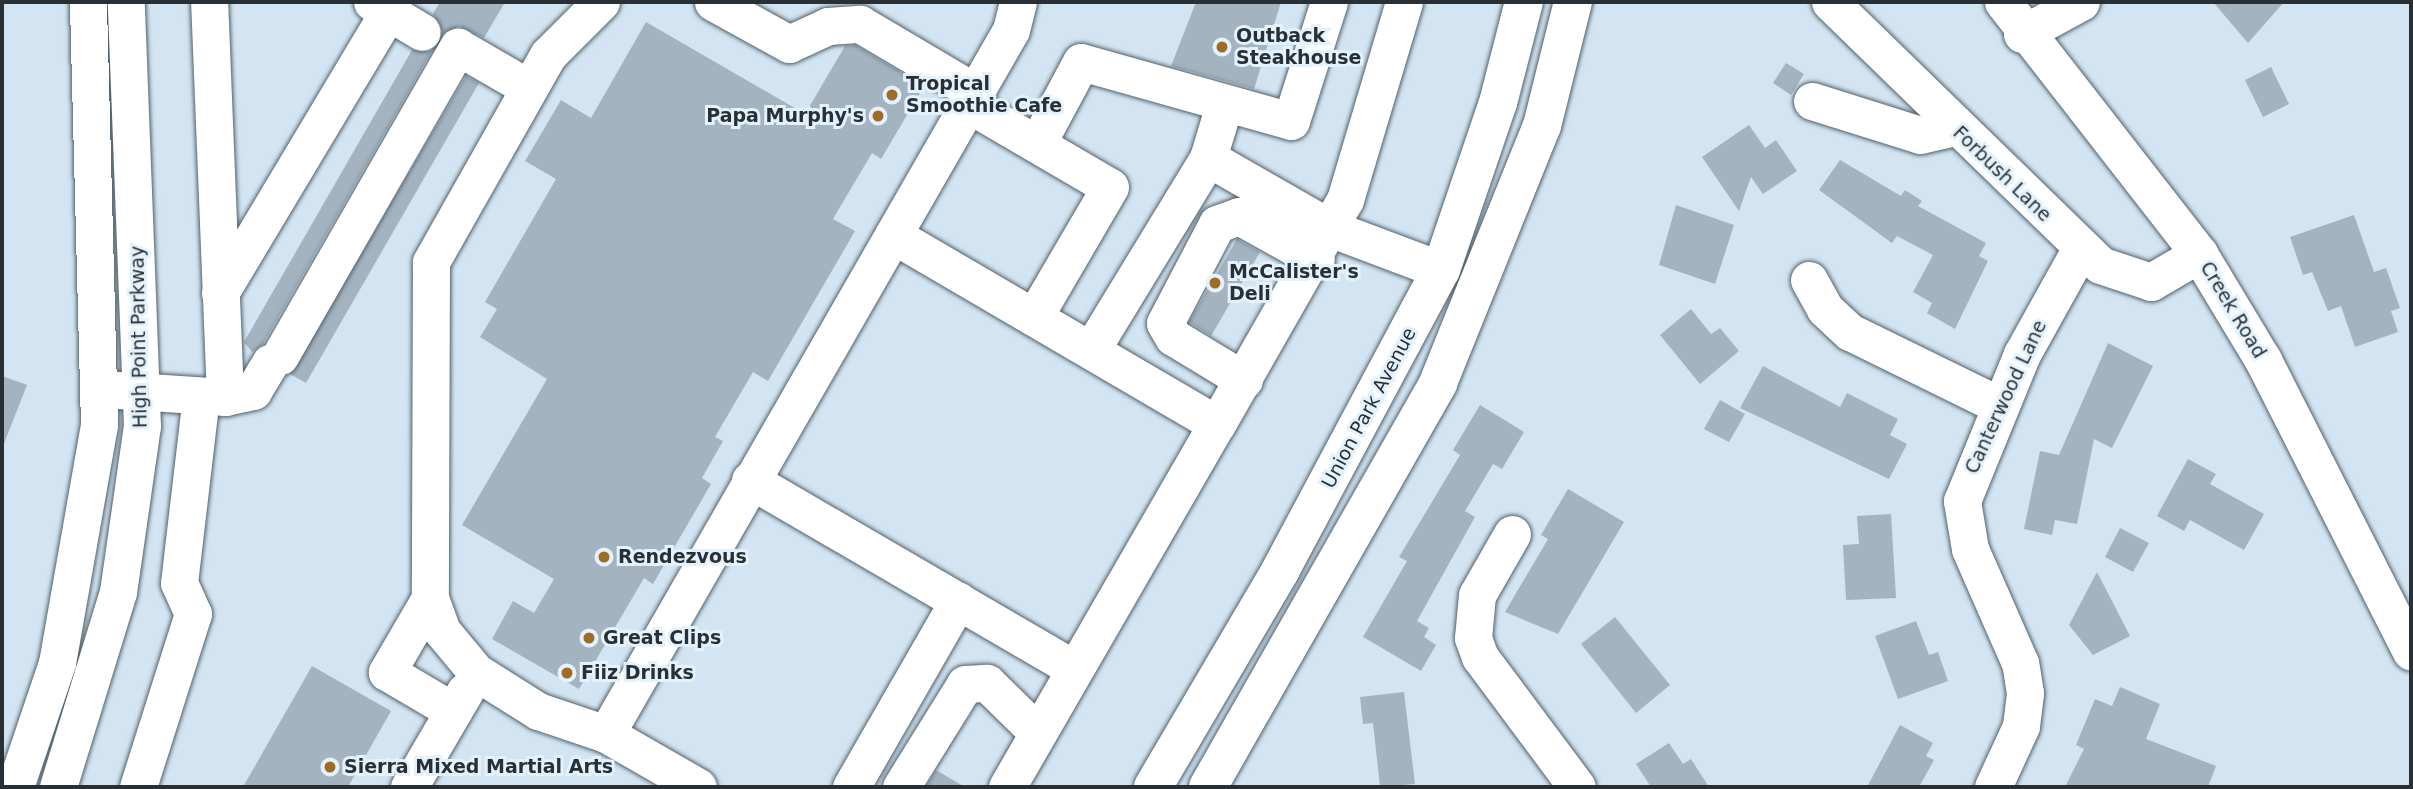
<!DOCTYPE html>
<html>
<head>
<meta charset="utf-8">
<style>
	body { margin:0 }
	#map { position:relative; width:2413px; height:789px; overflow:hidden; background:#d3e5f2; font-family:"DejaVu Sans",sans-serif }
	div>[style] { position:absolute }
	.building>* { inset:0; background:#a3b4c0 }
	.roads { filter:drop-shadow(0 0 2px #51616c) drop-shadow(0 0 2px #51616c) }
	.minor>* { height:37px; margin:-18.5px; padding:0 18.5px; transform-origin:18.5px; border-radius:18.5px; background:#fff }
	.major>* { height:38px; margin:-19px; padding:0 19px; transform-origin:19px; border-radius:19px; background:#fff }
	.dots>* { width:19px; height:19px; translate:-50% -50%; box-sizing:border-box; border:4px solid #e3f2fc; border-radius:50% }
	span { translate:-50% -50%; white-space:nowrap; text-align:center; line-height:1.15; -webkit-text-stroke:6px #e3f2fc; paint-order:stroke }
	.poi-label { font-size:19px; color:#293035; font-weight:700 }
	.left { translate:0 -50%; text-align:left }
	.right { translate:-100% -50%; text-align:right }
	.street-label { font-size:19px; color:#293035 }
	.frame { position:absolute; inset:0; border:4px solid #293035; pointer-events:none }
</style>
</head>
<body>
<div id="map">
	<div class="building">
		<div style="clip-path:polygon(440px 2px,505px 2px,484px 38px,459px 26px,443px 33px,433px 14px)"></div>
		<div style="clip-path:polygon(1196px 2px,1281px 2px,1254px 89px,1171px 66px)"></div>
		<div style="clip-path:polygon(2213px 2px,2284px 2px,2248px 43px)"></div>
		<div style="clip-path:polygon(646px 22px,805px 114px,845px 46px,855px 45px,924px 86px,881px 159px,872px 153px,833px 219px,855px 231px,768px 381px,753px 372px,715px 437px,723px 441px,702px 478px,711px 484px,653px 584px,644px 578px,579px 689px,492px 639px,513px 601px,534px 613px,554px 579px,462px 525px,547px 379px,480px 337px,497px 309px,485px 302px,556px 179px,525px 161px,561px 100px,591px 118px)"></div>
		<div style="clip-path:polygon(412px 50px,432px 51px,263px 344px,252px 352px,244px 342px)"></div>
		<div style="clip-path:polygon(1786px 63px,1804px 74px,1791px 95px,1773px 83px)"></div>
		<div style="clip-path:polygon(2271px 67px,2289px 104px,2263px 117px,2245px 80px)"></div>
		<div style="clip-path:polygon(466px 76px,479px 83px,306px 383px,290px 374px)"></div>
		<div style="clip-path:polygon(1749px 125px,1765px 148px,1776px 140px,1797px 171px,1763px 194px,1751px 177px,1739px 211px,1702px 157px)"></div>
		<div style="clip-path:polygon(1840px 160px,1901px 196px,1905px 190px,1922px 201px,1918px 206px,1986px 243px,1979px 256px,1988px 261px,1955px 329px,1927px 313px,1932px 303px,1913px 292px,1933px 255px,1897px 236px,1892px 243px,1819px 190px)"></div>
		<div style="clip-path:polygon(1676px 205px,1734px 225px,1715px 284px,1659px 265px)"></div>
		<div style="clip-path:polygon(2354px 215px,2374px 272px,2386px 268px,2400px 308px,2391px 311px,2398px 332px,2355px 347px,2341px 306px,2328px 311px,2312px 272px,2303px 275px,2290px 237px)"></div>
		<div style="clip-path:polygon(1237px 239px,1260px 252px,1211px 336px,1189px 322px)"></div>
		<div style="clip-path:polygon(1691px 309px,1711px 334px,1720px 328px,1739px 351px,1700px 384px,1660px 335px)"></div>
		<div style="clip-path:polygon(2108px 343px,2153px 366px,2112px 448px,2094px 439px,2077px 524px,2055px 520px,2052px 535px,2024px 529px,2040px 451px,2059px 455px)"></div>
		<div style="clip-path:polygon(1763px 366px,1840px 407px,1847px 393px,1898px 419px,1890px 435px,1907px 444px,1889px 479px,1740px 408px)"></div>
		<div style="clip-path:polygon(2px 376px,27px 385px,3px 446px,2px 446px)"></div>
		<div style="clip-path:polygon(1720px 400px,1745px 414px,1729px 442px,1704px 429px)"></div>
		<div style="clip-path:polygon(1480px 405px,1524px 432px,1502px 469px,1493px 464px,1465px 511px,1475px 517px,1417px 621px,1429px 628px,1424px 637px,1436px 645px,1421px 671px,1363px 637px,1407px 561px,1399px 557px,1460px 455px,1453px 450px)"></div>
		<div style="clip-path:polygon(2188px 459px,2216px 474px,2210px 484px,2264px 514px,2244px 550px,2190px 520px,2184px 531px,2157px 516px)"></div>
		<div style="clip-path:polygon(1568px 489px,1624px 522px,1558px 634px,1505px 612px,1548px 539px,1541px 535px)"></div>
		<div style="clip-path:polygon(1891px 514px,1896px 598px,1846px 600px,1843px 545px,1859px 544px,1857px 516px)"></div>
		<div style="clip-path:polygon(2120px 528px,2149px 543px,2133px 572px,2105px 557px)"></div>
		<div style="clip-path:polygon(2097px 572px,2130px 636px,2093px 655px,2069px 625px)"></div>
		<div style="clip-path:polygon(1615px 617px,1670px 685px,1636px 713px,1581px 644px)"></div>
		<div style="clip-path:polygon(1916px 621px,1929px 655px,1938px 652px,1948px 681px,1898px 699px,1875px 636px)"></div>
		<div style="clip-path:polygon(312px 666px,391px 711px,348px 787px,243px 787px)"></div>
		<div style="clip-path:polygon(2120px 687px,2160px 704px,2146px 739px,2216px 766px,2208px 787px,2065px 787px,2084px 749px,2076px 745px,2095px 699px,2112px 706px)"></div>
		<div style="clip-path:polygon(1404px 692px,1415px 784px,1380px 787px,1373px 723px,1363px 724px,1360px 697px)"></div>
		<div style="clip-path:polygon(1900px 725px,1933px 743px,1926px 756px,1934px 760px,1919px 787px,1867px 787px)"></div>
		<div style="clip-path:polygon(1669px 743px,1683px 764px,1691px 759px,1709px 787px,1651px 787px,1636px 764px)"></div>
		<div style="clip-path:polygon(936px 770px,965px 787px,926px 787px)"></div>
	</div>
	<div class="roads">
		<div class="minor">
			<div style="left:372px;top:2px;width:58px;rotate:31deg"></div>
			<div style="left:601px;top:2px;width:75px;rotate:135deg"></div>
			<div style="left:548px;top:55px;width:238px;rotate:119.5deg"></div>
			<div style="left:431px;top:262px;width:336px;rotate:90.2deg"></div>
			<div style="left:430px;top:598px;width:35px;rotate:70deg"></div>
			<div style="left:442px;top:631px;width:53px;rotate:50.3deg"></div>
			<div style="left:476px;top:672px;width:73px;rotate:32.2deg"></div>
			<div style="left:538px;top:711px;width:72px;rotate:18.7deg"></div>
			<div style="left:606px;top:734px;width:106px;rotate:29.9deg"></div>
			<div style="left:713px;top:2px;width:87px;rotate:28.9deg"></div>
			<div style="left:789px;top:44px;width:43px;rotate:-24.8deg"></div>
			<div style="left:828px;top:26px;width:32px;rotate:-4deg"></div>
			<div style="left:860px;top:24px;width:134px;rotate:30.6deg"></div>
			<div style="left:1830px;top:2px;width:377px;rotate:44.2deg"></div>
			<div style="left:2100px;top:265px;width:54px;rotate:18.4deg"></div>
			<div style="left:2151px;top:282px;width:56px;rotate:-30.3deg"></div>
			<div style="left:2003px;top:2px;width:319px;rotate:52.1deg"></div>
			<div style="left:2199px;top:254px;width:124px;rotate:58.9deg"></div>
			<div style="left:2263px;top:360px;width:327px;rotate:63.1deg"></div>
			<div style="left:2022px;top:34px;width:67px;rotate:-28.5deg"></div>
			<div style="left:1812px;top:101px;width:113px;rotate:17.5deg"></div>
			<div style="left:1920px;top:135px;width:35px;rotate:-13deg"></div>
			<div style="left:968px;top:104px;width:164px;rotate:30.3deg"></div>
			<div style="left:1110px;top:187px;width:151px;rotate:120.3deg"></div>
			<div style="left:1037px;top:144px;width:93px;rotate:-61.8deg"></div>
			<div style="left:1081px;top:62px;width:218px;rotate:15.7deg"></div>
			<div style="left:1291px;top:121px;width:125px;rotate:-72.3deg"></div>
			<div style="left:1208px;top:158px;width:143px;rotate:29.8deg"></div>
			<div style="left:1332px;top:229px;width:116px;rotate:20.6deg"></div>
			<div style="left:893px;top:235px;width:375px;rotate:30.3deg"></div>
			<div style="left:1217px;top:424px;width:258px;rotate:-60.3deg"></div>
			<div style="left:1345px;top:200px;width:207px;rotate:-73.4deg"></div>
			<div style="left:1809px;top:280px;width:33px;rotate:61deg"></div>
			<div style="left:1825px;top:309px;width:34px;rotate:43deg"></div>
			<div style="left:1850px;top:332px;width:166px;rotate:26.1deg"></div>
			<div style="left:220px;top:293px;width:327px;rotate:-59.1deg"></div>
			<div style="left:1091px;top:350px;width:225px;rotate:-58.6deg"></div>
			<div style="left:1208px;top:158px;width:55px;rotate:-73.2deg"></div>
			<div style="left:280px;top:356px;width:357px;rotate:-60.1deg"></div>
			<div style="left:458px;top:47px;width:82px;rotate:30deg"></div>
			<div style="left:1244px;top:380px;width:83px;rotate:-148.8deg"></div>
			<div style="left:1173px;top:337px;width:16px;rotate:-120deg"></div>
			<div style="left:1165px;top:323px;width:112px;rotate:-62.3deg"></div>
			<div style="left:1217px;top:224px;width:23px;rotate:-20deg"></div>
			<div style="left:1239px;top:216px;width:88px;rotate:29.2deg"></div>
			<div style="left:118px;top:390px;width:107px;rotate:3.7deg"></div>
			<div style="left:225px;top:397px;width:395px;rotate:-92.3deg"></div>
			<div style="left:225px;top:397px;width:29px;rotate:-12deg"></div>
			<div style="left:253px;top:391px;width:33px;rotate:-59deg"></div>
			<div style="left:750px;top:480px;width:371px;rotate:30.2deg"></div>
			<div style="left:1512px;top:534px;width:70px;rotate:119.8deg"></div>
			<div style="left:1477px;top:595px;width:43px;rotate:95.3deg"></div>
			<div style="left:1473px;top:638px;width:20px;rotate:70deg"></div>
			<div style="left:1480px;top:657px;width:162px;rotate:53.3deg"></div>
			<div style="left:430px;top:598px;width:86px;rotate:120.2deg"></div>
			<div style="left:387px;top:672px;width:77px;rotate:30.6deg"></div>
			<div style="left:606px;top:734px;width:812px;rotate:-60.09deg"></div>
			<div style="left:1011px;top:30px;width:29px;rotate:-76deg"></div>
			<div style="left:15px;top:787px;width:131px;rotate:-71.3deg"></div>
			<div style="left:57px;top:663px;width:242px;rotate:-80deg"></div>
			<div style="left:99px;top:425px;width:423px;rotate:-91.5deg"></div>
			<div style="left:58px;top:787px;width:204px;rotate:-72.9deg"></div>
			<div style="left:118px;top:592px;width:168px;rotate:-81.8deg"></div>
			<div style="left:142px;top:426px;width:424px;rotate:-92.2deg"></div>
			<div style="left:138px;top:787px;width:182px;rotate:-72.4deg"></div>
			<div style="left:193px;top:614px;width:34px;rotate:-114deg"></div>
			<div style="left:179px;top:583px;width:188px;rotate:-83.3deg"></div>
			<div style="left:409px;top:787px;width:111px;rotate:-59.7deg"></div>
			<div style="left:851px;top:787px;width:215px;rotate:-60.1deg"></div>
			<div style="left:901px;top:787px;width:121px;rotate:-58.1deg"></div>
			<div style="left:965px;top:684px;width:22px;rotate:-3deg"></div>
			<div style="left:987px;top:683px;width:69px;rotate:44.4deg"></div>
			<div style="left:1007px;top:787px;width:419px;rotate:-60deg"></div>
			<div style="left:1993px;top:787px;width:67px;rotate:-65.3deg"></div>
			<div style="left:2021px;top:726px;width:33px;rotate:-83deg"></div>
			<div style="left:2025px;top:693px;width:30px;rotate:-99deg"></div>
			<div style="left:2020px;top:663px;width:124px;rotate:-113.7deg"></div>
			<div style="left:1970px;top:549px;width:49px;rotate:-99.5deg"></div>
			<div style="left:1962px;top:501px;width:159px;rotate:-67.8deg"></div>
			<div style="left:2022px;top:354px;width:119px;rotate:-60.9deg"></div>
		</div>
		<div class="major">
			<div style="left:1153px;top:787px;width:251px;rotate:-59.5deg"></div>
			<div style="left:1280px;top:571px;width:341px;rotate:-61.9deg"></div>
			<div style="left:1441px;top:270px;width:176px;rotate:-71.2deg"></div>
			<div style="left:1498px;top:103px;width:104px;rotate:-75.6deg"></div>
			<div style="left:1208px;top:787px;width:465px;rotate:-60.3deg"></div>
			<div style="left:1438px;top:383px;width:277px;rotate:-68deg"></div>
			<div style="left:1542px;top:126px;width:128px;rotate:-76deg"></div>
		</div>
	</div>
	<div class="dots">
		<div style="left:1222px;top:47px;background:#a06b24"></div>
		<div style="left:892px;top:95px;background:#a06b24"></div>
		<div style="left:878px;top:116px;background:#a06b24"></div>
		<div style="left:1215px;top:283px;background:#a06b24"></div>
		<div style="left:604px;top:557px;background:#a06b24"></div>
		<div style="left:589px;top:638px;background:#a06b24"></div>
		<div style="left:567px;top:673px;background:#a06b24"></div>
		<div style="left:330px;top:767px;background:#a06b24"></div>
	</div>
	<div class="poi-label">
		<span class="left" style="left:1236px;top:47px">Outback<br>Steakhouse</span>
		<span class="left" style="left:906px;top:95px">Tropical<br>Smoothie Cafe</span>
		<span class="right" style="left:864px;top:116px">Papa Murphy's</span>
		<span class="left" style="left:1229px;top:283px">McCalister's<br>Deli</span>
		<span class="left" style="left:618px;top:557px">Rendezvous</span>
		<span class="left" style="left:603px;top:638px">Great Clips</span>
		<span class="left" style="left:581px;top:673px">Fiiz Drinks</span>
		<span class="left" style="left:344px;top:767px">Sierra Mixed Martial Arts</span>
	</div>
	<div class="street-label">
		<span style="left:2002px;top:174px;rotate:44deg">Forbush Lane</span>
		<span style="left:2233px;top:310px;rotate:59deg">Creek Road</span>
		<span style="left:139px;top:337px;rotate:-91deg">High Point Parkway</span>
		<span style="left:2006px;top:397px;rotate:-65deg">Canterwood Lane</span>
		<span style="left:1369px;top:408px;rotate:-62deg">Union Park Avenue</span>
	</div>
	<div class="frame"></div>
</div>
</body>
</html>
